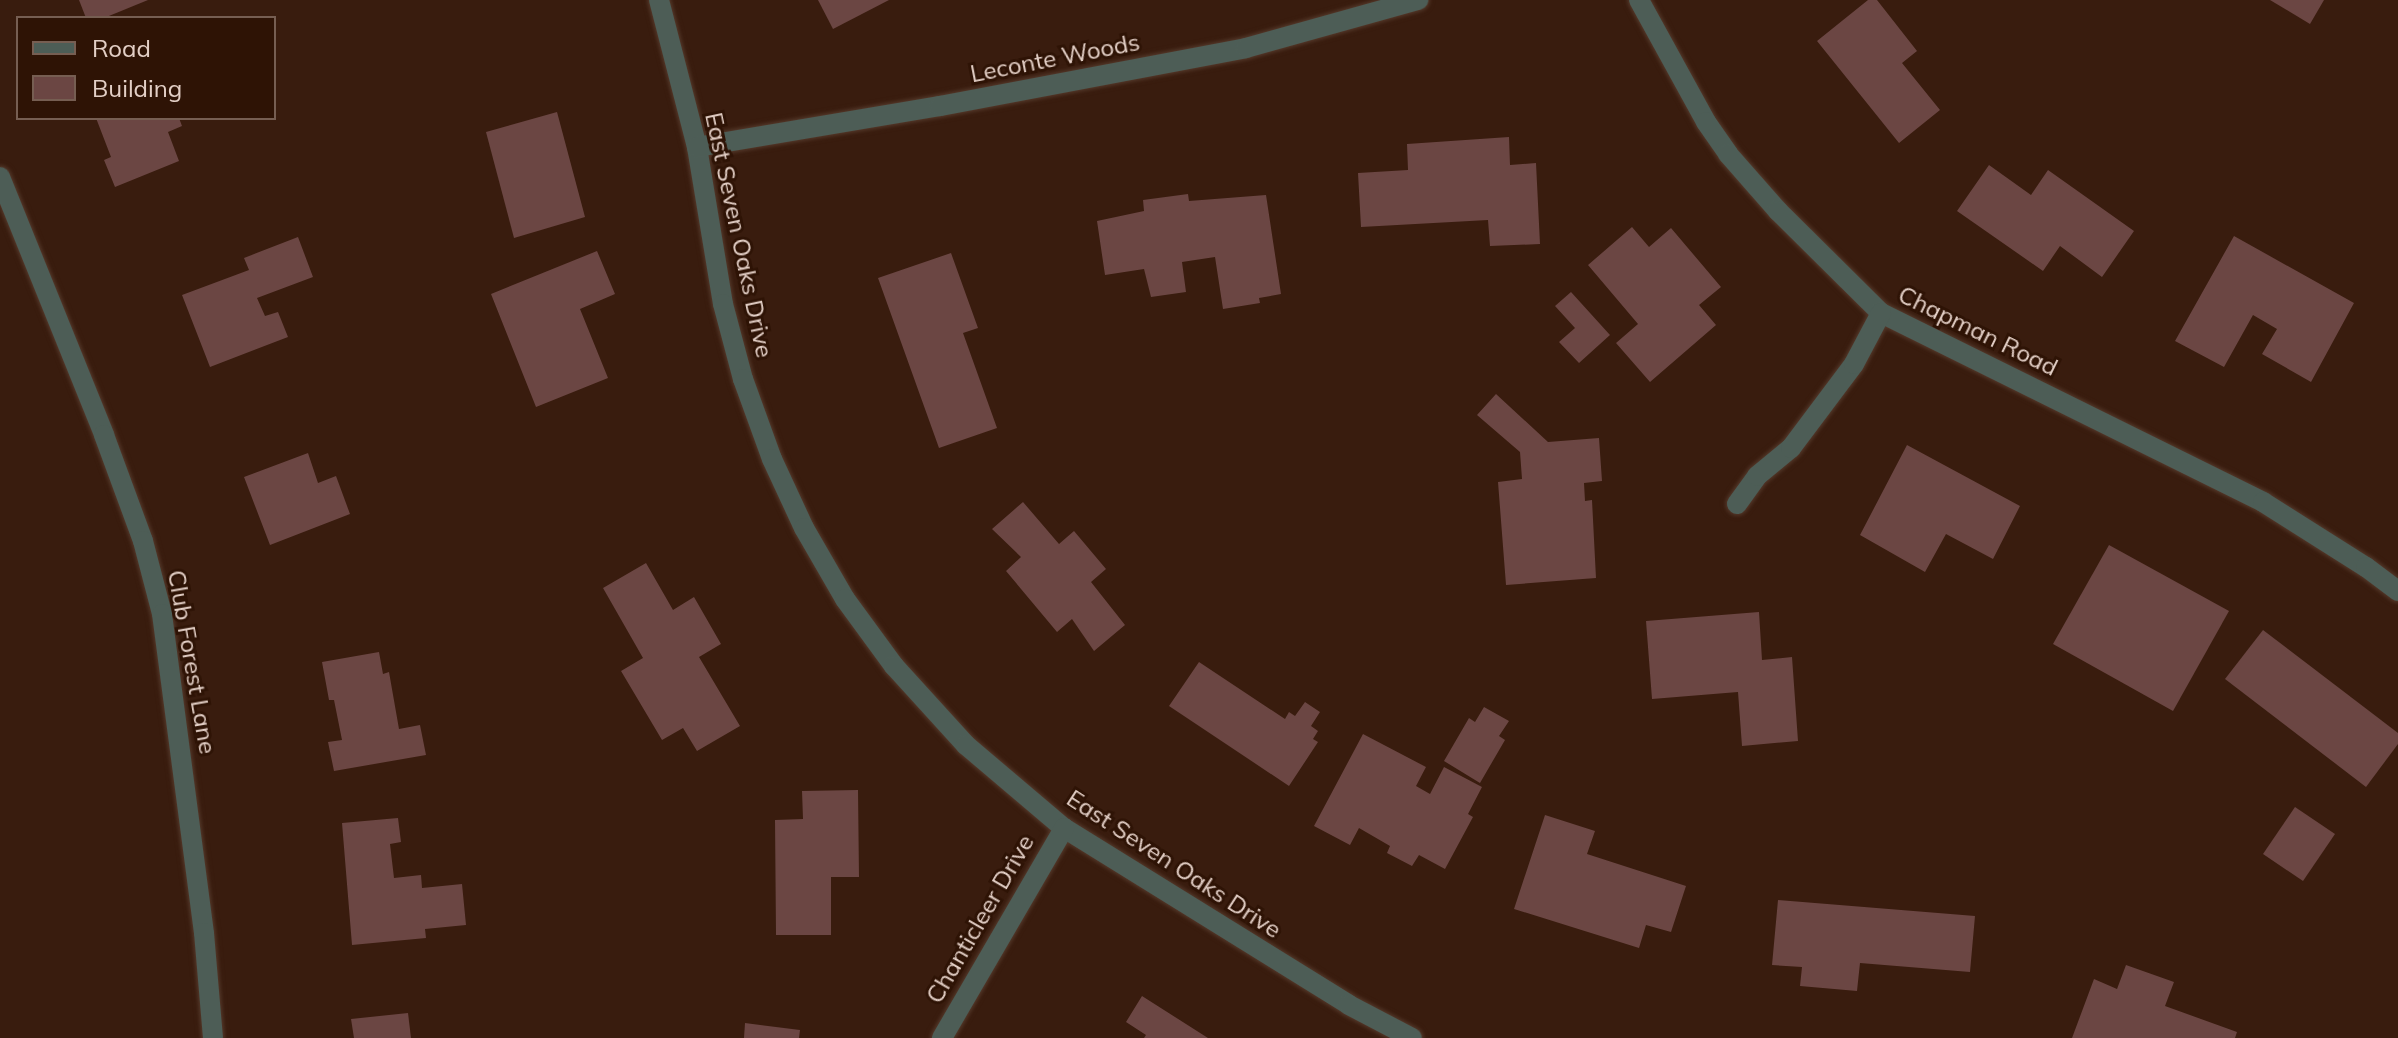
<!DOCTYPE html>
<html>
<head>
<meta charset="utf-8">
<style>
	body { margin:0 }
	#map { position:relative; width:2398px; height:1038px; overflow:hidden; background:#391c0e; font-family:Mulish,sans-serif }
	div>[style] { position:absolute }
	.building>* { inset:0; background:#6b4643 }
	.roads { filter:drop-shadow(0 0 2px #54392b) drop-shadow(0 0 2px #54392b) }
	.minor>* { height:20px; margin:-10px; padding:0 10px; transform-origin:10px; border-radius:10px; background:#4d5d56 }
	span { translate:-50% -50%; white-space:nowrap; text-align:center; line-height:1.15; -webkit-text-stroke:6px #2e1305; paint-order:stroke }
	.street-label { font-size:24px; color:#e3cfc6 }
	.legend { position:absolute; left:16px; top:16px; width:260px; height:104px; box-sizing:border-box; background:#2e1305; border:2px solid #765e52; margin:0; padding:10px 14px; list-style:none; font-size:24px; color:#e3cfc6 }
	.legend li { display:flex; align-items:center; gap:16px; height:40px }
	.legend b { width:40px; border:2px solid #765e52 }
</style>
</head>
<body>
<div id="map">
	<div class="building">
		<div style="clip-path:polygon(79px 0,148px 0,104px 18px,86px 18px)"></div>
		<div style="clip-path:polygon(818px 0,889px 0,833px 29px)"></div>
		<div style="clip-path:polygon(1868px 0,1877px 0,1917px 51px,1902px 63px,1940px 110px,1899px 143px,1817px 41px)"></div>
		<div style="clip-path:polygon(2270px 0,2324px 0,2310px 24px)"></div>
		<div style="clip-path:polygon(557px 112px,585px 217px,514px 238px,486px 132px)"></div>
		<div style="clip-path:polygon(96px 118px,179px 118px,182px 126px,168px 132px,179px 161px,115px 187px,104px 160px,111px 157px)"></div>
		<div style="clip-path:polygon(1509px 137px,1510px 165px,1536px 163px,1540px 244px,1490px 246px,1488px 220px,1361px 227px,1358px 173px,1408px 170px,1407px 144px)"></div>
		<div style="clip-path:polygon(1989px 165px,2031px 195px,2048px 170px,2134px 231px,2102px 277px,2060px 246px,2043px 271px,1957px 211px)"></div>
		<div style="clip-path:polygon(1188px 194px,1189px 201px,1266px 195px,1281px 294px,1259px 298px,1260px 303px,1223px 309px,1215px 257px,1182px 262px,1186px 292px,1151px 297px,1144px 269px,1105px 275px,1097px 221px,1144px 211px,1143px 200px)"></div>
		<div style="clip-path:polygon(1632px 227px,1649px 247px,1671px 228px,1721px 287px,1699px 305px,1716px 325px,1650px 382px,1616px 343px,1638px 324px,1588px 265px)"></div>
		<div style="clip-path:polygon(2234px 236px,2354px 303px,2311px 382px,2262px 354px,2277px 329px,2253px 315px,2224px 367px,2175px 341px)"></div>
		<div style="clip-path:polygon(298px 237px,313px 277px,257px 298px,265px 316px,278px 312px,288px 337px,210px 367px,182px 295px,249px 270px,244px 258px)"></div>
		<div style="clip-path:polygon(597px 251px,615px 294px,580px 309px,608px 378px,536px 407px,491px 294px)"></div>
		<div style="clip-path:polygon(951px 253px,978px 328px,963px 333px,997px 428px,939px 448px,878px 278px)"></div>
		<div style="clip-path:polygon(1571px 292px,1610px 335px,1579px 363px,1559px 342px,1575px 328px,1555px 306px)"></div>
		<div style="clip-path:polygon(1496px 394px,1548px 442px,1599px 438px,1602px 481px,1584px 483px,1585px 501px,1592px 500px,1596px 578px,1506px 585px,1498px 482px,1522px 479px,1520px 452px,1477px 415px)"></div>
		<div style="clip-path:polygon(1907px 445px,2020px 506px,1993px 559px,1946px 534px,1925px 572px,1860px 535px)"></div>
		<div style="clip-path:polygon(308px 453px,318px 483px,336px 476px,350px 514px,270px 545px,244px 477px)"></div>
		<div style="clip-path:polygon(1023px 502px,1059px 544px,1074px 531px,1106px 569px,1091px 582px,1125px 625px,1094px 651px,1072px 619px,1057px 632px,1006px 571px,1021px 557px,992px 529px)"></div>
		<div style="clip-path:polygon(2109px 545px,2229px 611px,2173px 711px,2053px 644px)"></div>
		<div style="clip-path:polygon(646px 563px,673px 610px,694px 597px,721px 644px,699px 657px,740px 726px,697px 751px,683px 728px,662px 740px,621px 671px,643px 658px,603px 588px)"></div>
		<div style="clip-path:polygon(1759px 612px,1762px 660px,1792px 657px,1798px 741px,1742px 746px,1738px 692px,1652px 699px,1646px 621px)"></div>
		<div style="clip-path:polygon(2263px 630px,2398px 733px,2398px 744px,2366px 787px,2225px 679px)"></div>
		<div style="clip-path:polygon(379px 652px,383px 674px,389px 672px,399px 729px,420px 725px,426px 755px,334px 771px,328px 742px,342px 740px,334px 700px,329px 700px,322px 662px)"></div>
		<div style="clip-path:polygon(1199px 662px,1285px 719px,1289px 712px,1295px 716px,1305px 702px,1320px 712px,1311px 726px,1318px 731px,1313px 739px,1318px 742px,1289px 786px,1169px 706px)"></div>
		<div style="clip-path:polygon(1484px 707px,1509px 721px,1499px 736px,1505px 740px,1480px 783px,1444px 761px,1469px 718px,1475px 722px)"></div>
		<div style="clip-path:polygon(1363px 734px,1426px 767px,1416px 786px,1430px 794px,1444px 767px,1482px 787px,1468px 814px,1473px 817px,1445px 869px,1419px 855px,1412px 866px,1387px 853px,1390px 846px,1359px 828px,1350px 845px,1314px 826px)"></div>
		<div style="clip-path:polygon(858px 790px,859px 877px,831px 877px,831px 935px,776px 935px,775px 820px,803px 819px,802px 791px)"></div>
		<div style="clip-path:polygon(2295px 807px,2335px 834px,2303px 881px,2263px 854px)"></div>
		<div style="clip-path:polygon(1545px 815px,1595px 831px,1587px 854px,1686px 886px,1671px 932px,1646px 925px,1639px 948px,1514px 909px)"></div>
		<div style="clip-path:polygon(398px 818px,401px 842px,390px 844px,394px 878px,421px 875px,422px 888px,462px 884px,466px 925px,425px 929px,426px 938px,352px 945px,342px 823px)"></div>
		<div style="clip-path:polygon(1778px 900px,1975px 916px,1970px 972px,1860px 963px,1857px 991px,1800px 986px,1802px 967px,1772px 965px)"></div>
		<div style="clip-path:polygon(2126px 965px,2174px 982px,2165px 1006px,2237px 1032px,2235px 1038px,2072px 1038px,2094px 979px,2117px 989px)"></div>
		<div style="clip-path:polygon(1142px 996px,1208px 1038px,1144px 1038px,1146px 1035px,1126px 1022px)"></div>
		<div style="clip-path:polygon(408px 1013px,411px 1038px,354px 1038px,351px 1019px)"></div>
		<div style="clip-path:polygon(745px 1023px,800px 1030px,799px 1038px,744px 1038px)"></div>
	</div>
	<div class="roads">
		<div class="minor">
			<div style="left:659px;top:0;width:152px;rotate:75.5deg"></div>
			<div style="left:697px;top:147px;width:159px;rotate:80.6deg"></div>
			<div style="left:723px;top:304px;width:78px;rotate:75.1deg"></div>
			<div style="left:743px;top:379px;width:85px;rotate:70.1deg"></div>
			<div style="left:772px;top:459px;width:76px;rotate:65.1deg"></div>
			<div style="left:804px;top:528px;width:82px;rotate:60deg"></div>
			<div style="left:845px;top:599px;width:83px;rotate:53.8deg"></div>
			<div style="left:894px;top:666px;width:107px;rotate:47.7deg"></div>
			<div style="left:966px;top:745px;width:128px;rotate:40.3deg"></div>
			<div style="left:1064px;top:828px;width:335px;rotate:31.8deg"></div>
			<div style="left:1349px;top:1005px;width:71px;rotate:27.6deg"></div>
			<div style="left:1639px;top:0;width:139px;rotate:61.2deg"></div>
			<div style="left:1706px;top:122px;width:39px;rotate:55deg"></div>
			<div style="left:1728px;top:154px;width:76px;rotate:48.7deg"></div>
			<div style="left:1778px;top:211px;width:145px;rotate:44.7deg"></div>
			<div style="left:1881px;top:313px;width:426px;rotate:26.3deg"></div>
			<div style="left:2263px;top:502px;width:122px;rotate:32.3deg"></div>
			<div style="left:2366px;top:567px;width:40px;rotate:37deg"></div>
			<div style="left:697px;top:147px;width:246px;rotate:-9.6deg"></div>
			<div style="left:940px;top:106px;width:311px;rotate:-10.7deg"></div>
			<div style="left:1246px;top:48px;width:179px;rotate:-15.6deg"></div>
			<div style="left:0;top:177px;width:278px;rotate:68deg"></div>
			<div style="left:104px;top:435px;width:113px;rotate:69.8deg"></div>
			<div style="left:143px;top:541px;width:75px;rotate:75.4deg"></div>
			<div style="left:162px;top:614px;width:322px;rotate:82.5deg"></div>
			<div style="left:204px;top:933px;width:105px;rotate:85.1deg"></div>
			<div style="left:1737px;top:504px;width:34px;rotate:-54deg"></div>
			<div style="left:1757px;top:476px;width:44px;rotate:-39.5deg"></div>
			<div style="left:1791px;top:448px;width:105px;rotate:-53.1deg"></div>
			<div style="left:1854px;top:364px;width:58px;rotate:-62.1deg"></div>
			<div style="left:942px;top:1038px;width:243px;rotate:-59.8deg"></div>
		</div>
	</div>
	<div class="street-label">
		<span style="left:1055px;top:58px;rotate:-11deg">Leconte Woods</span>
		<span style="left:739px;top:235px;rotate:78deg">East Seven Oaks Drive</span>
		<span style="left:1978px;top:331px;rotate:26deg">Chapman Road</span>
		<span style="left:192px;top:662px;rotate:80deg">Club Forest Lane</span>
		<span style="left:1174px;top:864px;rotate:33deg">East Seven Oaks Drive</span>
		<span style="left:980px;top:919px;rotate:-60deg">Chanticleer Drive</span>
	</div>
	<ul class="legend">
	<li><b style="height:10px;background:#4d5d56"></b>Road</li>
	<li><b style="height:22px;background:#6b4643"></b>Building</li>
	</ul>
</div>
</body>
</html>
